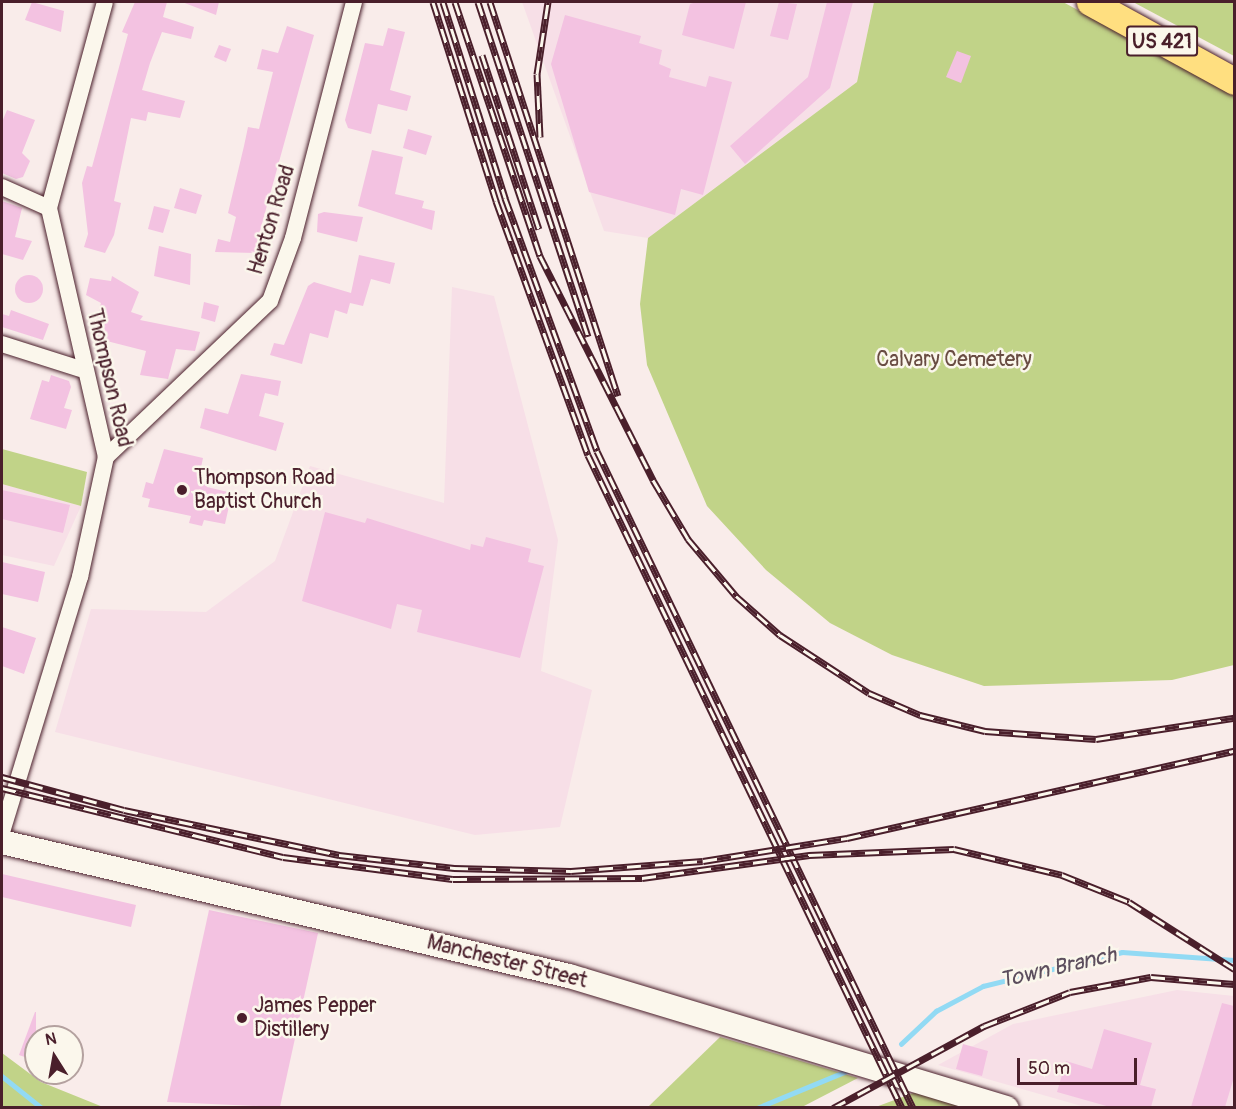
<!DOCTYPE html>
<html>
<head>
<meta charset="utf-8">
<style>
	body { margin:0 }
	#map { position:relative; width:1236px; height:1109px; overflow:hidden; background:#f9ecea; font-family:Pangolin,sans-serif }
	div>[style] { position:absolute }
	.built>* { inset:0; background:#f7dfe7 }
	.green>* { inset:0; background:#c1d388 }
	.stream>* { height:4.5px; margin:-2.25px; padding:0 2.25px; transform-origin:2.25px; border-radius:2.25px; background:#92daf4 }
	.building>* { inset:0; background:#f3c2e1 }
	.round { border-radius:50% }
	.roads { filter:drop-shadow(0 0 2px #4a1f2b) drop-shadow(0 0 2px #4a1f2b) }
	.minor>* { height:16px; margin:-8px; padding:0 8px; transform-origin:8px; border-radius:8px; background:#fbf7ec }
	.secondary>* { height:24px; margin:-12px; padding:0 12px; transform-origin:12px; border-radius:12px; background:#fbf7ec }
	.primary>* { height:27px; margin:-13.5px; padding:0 13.5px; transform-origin:13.5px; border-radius:13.5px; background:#ffdf80 }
	.rail>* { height:7px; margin-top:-3.5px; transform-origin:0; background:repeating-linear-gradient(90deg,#fbf7ec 0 14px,#4a1f2b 0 28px); box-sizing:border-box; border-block:2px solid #4a1f2b }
	.dots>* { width:16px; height:16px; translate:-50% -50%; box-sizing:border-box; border:3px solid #fbf7ec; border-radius:50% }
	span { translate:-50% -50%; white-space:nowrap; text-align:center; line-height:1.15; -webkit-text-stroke:5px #fbf7ec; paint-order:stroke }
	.shield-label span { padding:2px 4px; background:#fbf7ec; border:2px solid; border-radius:4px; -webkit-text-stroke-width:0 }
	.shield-label { font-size:20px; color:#4a1f2b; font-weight:700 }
	.street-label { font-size:21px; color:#4a1f2b }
	.park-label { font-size:21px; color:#684c42 }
	.poi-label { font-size:21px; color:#4a1f2b }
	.left { translate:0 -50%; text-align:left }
	.water-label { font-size:22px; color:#5c4e5d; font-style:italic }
	.frame { position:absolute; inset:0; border:3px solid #4a1f2b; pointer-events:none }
	.north { position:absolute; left:24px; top:1025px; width:60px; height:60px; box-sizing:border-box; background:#fbf7ec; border:2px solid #b4a19f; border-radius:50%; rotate:349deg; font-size:16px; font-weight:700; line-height:24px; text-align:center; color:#4a1f2b }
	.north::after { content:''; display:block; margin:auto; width:21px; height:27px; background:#4a1f2b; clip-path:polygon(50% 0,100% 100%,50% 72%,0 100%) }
	.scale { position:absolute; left:1017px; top:1058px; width:120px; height:27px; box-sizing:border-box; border:3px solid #4a1f2b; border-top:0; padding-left:8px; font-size:18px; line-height:21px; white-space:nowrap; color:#4a1f2b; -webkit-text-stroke:4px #fbf7ec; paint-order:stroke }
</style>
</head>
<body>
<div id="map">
	<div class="built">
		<div style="clip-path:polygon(522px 2px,874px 2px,857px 82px,648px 238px,604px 231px)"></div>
		<div style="clip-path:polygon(452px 287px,494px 296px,558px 540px,541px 671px,592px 690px,560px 827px,475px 835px,55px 732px,91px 609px,206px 612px,275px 561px,310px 466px,444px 503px)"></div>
		<div style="clip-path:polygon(2px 484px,81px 506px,54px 566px,2px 555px)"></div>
		<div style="clip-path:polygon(1177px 990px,1234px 996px,1234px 1107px,1085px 1107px,938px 1065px,1013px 1024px)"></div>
	</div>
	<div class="green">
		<div style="clip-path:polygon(874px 2px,1063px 2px,1234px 95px,1234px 665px,1172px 680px,984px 686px,892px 655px,830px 623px,766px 570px,707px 506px,647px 365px,640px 304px,648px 238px,857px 82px)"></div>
		<div style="clip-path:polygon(1133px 2px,1234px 2px,1234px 56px)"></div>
		<div style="clip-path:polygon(2px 449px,87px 472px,81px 506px,2px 484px)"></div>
		<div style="clip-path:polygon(720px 1037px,858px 1078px,802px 1107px,648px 1107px)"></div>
		<div style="clip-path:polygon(2px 1053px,41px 1082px,103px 1107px,2px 1107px)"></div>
		<div style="clip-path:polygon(916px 1092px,966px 1108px,873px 1108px)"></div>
	</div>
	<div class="stream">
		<div style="left:901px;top:1044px;width:48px;rotate:-43.3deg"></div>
		<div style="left:936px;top:1011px;width:53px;rotate:-28deg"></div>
		<div style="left:983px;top:986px;width:143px;rotate:-13.7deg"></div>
		<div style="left:1122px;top:952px;width:112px;rotate:4.1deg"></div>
		<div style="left:2px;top:1076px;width:51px;rotate:38.7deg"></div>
		<div style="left:757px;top:1108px;width:100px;rotate:-22.4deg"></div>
	</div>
	<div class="building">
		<div style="clip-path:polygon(32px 2px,64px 11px,61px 32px,25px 20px)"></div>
		<div style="clip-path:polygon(135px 2px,167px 2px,163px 17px,194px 27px,191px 39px,162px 32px,150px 63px,142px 90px,185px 101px,180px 118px,148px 112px,146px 121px,131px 118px,114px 201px,121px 203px,114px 235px,105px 253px,84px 247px,88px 234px,82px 183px,87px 166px,92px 167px,128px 34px,122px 32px)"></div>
		<div style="clip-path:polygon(182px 2px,219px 2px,216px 15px)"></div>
		<div style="clip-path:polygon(696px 2px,746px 2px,734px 49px,682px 35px,690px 4px)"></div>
		<div style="clip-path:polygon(779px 2px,797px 4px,788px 40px,770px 36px)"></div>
		<div style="clip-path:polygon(827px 2px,853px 2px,830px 88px,745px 164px,730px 146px,808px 77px)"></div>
		<div style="clip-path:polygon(565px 15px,641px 36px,639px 43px,662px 50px,659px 64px,671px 69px,669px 77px,706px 87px,709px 76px,732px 82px,703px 195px,681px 189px,675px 215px,589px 192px,551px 64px)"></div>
		<div style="clip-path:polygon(287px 26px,314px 35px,258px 238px,258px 253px,215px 252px,218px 239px,230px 242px,236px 217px,228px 213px,244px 146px,248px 127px,259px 129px,273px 72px,257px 69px,262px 49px,278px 53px)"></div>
		<div style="clip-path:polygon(388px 28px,405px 32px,390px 90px,411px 96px,407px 111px,378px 104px,371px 134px,348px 128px,345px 120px,365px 43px,383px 46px)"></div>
		<div style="clip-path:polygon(219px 45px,231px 49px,226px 62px,214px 57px)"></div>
		<div style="clip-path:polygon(957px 51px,971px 56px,961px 83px,946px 77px)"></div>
		<div style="clip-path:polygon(7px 110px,35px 120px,22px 153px,30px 161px,23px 177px,16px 179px,2px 173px,2px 122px)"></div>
		<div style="clip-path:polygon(408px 129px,432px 136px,426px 155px,403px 148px)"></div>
		<div style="clip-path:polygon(372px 150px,403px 157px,395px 194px,424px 201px,422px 208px,435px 211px,432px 230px,358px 206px)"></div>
		<div style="clip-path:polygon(180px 188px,202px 195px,196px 214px,174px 208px)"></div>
		<div style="clip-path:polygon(2px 201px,22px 208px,15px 237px,32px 241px,23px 260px,2px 254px)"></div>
		<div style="clip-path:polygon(154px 206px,170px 210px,163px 233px,148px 229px)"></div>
		<div style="clip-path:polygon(324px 212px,363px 217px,357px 242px,317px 232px,318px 214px)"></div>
		<div style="clip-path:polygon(159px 246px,191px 254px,190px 285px,154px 276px)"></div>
		<div style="clip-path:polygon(359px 255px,395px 263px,390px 284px,371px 279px,363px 306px,350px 303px,347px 314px,335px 310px,328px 338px,310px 333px,302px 364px,270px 355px,274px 343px,284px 345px,308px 286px,314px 282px,351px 293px)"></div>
		<div class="round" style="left:15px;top:275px;width:28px;height:28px"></div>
		<div style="clip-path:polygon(112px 276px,139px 292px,131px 312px,143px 316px,140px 320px,200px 332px,195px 351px,176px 349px,168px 379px,140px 375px,146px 351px,91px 337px,101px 303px,86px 295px,90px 278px,111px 281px)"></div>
		<div style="clip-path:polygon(204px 302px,219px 306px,215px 322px,201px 318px)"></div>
		<div style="clip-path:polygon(11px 310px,49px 324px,43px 340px,2px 327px,2px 314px,9px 316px)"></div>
		<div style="clip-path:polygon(241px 374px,281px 381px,278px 396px,265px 393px,259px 416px,284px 423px,276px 451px,200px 428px,205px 408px,228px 414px)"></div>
		<div style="clip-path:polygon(51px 375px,69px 381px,71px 387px,64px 408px,72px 410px,66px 429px,30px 419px,42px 380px,49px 382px)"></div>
		<div style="clip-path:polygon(164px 449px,203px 458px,198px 482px,208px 481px,207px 487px,232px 493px,225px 524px,204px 520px,202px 526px,189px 523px,191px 516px,148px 507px,150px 499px,142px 497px,146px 482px,153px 484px)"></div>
		<div style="clip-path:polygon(2px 490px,70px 505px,63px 533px,2px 519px)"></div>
		<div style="clip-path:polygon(325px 512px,365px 523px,367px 518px,470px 550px,471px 544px,483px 547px,486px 537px,531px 549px,528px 562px,544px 566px,520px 658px,417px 632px,422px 610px,397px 604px,391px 629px,302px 601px)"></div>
		<div style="clip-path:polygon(2px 562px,45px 572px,38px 602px,2px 594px)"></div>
		<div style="clip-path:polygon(2px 627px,36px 638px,24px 674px,2px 666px)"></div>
		<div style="clip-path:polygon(2px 874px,136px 905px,131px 927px,2px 897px)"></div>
		<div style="clip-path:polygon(209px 910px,318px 933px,280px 1107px,167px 1102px)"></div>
		<div style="clip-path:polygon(1222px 1003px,1234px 1006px,1234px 1077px,1225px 1107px,1191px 1107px)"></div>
		<div style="clip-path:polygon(35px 1012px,36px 1012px,36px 1061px,19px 1055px)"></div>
		<div style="clip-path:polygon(1104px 1029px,1152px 1043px,1140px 1085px,1156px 1089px,1151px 1107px,1110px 1107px,1057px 1092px,1066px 1061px,1092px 1069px)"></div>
		<div style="clip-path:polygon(963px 1044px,988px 1051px,982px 1076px,956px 1069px)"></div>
	</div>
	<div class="roads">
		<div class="minor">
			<div style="left:2px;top:187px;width:51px;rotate:24.1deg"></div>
			<div style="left:2px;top:344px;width:83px;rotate:17.6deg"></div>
			<div style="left:106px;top:457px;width:226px;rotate:-43.6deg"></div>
			<div style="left:270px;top:301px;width:67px;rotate:-69.9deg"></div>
			<div style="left:293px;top:238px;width:244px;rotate:-75.5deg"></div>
			<div style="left:2px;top:832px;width:267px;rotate:-73deg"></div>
			<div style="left:80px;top:577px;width:123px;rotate:-77.8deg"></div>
			<div style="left:106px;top:457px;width:255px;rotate:-102.9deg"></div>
			<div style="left:49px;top:208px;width:213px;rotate:-74.8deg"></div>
		</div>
		<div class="secondary">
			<div style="left:2px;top:842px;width:583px;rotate:13.3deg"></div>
			<div style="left:569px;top:976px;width:457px;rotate:16.8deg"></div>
		</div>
		<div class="primary">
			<div style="left:1090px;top:2px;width:164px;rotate:28.7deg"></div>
		</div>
	</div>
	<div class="rail">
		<div style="left:433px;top:2px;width:209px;rotate:72.4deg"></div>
		<div style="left:496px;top:201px;width:270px;rotate:70.1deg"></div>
		<div style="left:588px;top:455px;width:725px;rotate:64.32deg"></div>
		<div style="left:443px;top:2px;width:206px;rotate:72.4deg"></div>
		<div style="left:505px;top:198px;width:269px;rotate:70deg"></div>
		<div style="left:597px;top:451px;width:729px;rotate:64.31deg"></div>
		<div style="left:455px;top:2px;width:268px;rotate:71.5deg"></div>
		<div style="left:540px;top:256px;width:251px;rotate:63.2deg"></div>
		<div style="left:653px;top:480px;width:69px;rotate:59.3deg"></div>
		<div style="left:688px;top:539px;width:75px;rotate:49.9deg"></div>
		<div style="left:736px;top:596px;width:59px;rotate:41.6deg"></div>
		<div style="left:780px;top:635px;width:106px;rotate:33.1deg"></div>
		<div style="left:869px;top:693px;width:56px;rotate:23.3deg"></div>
		<div style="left:920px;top:715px;width:67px;rotate:13.8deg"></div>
		<div style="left:985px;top:731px;width:111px;rotate:4.1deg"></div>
		<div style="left:1096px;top:739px;width:140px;rotate:-8.7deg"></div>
		<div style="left:478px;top:2px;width:352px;rotate:71.8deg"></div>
		<div style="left:490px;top:2px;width:414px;rotate:72deg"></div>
		<div style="left:482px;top:55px;width:183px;rotate:71.9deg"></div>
		<div style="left:540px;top:137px;width:63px;rotate:-92.7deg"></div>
		<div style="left:537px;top:74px;width:73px;rotate:-81.3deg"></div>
		<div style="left:2px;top:777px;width:126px;rotate:15.1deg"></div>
		<div style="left:124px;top:810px;width:220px;rotate:11.8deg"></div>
		<div style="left:339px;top:855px;width:116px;rotate:6.4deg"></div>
		<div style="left:454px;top:868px;width:117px;rotate:1.5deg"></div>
		<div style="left:571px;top:871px;width:132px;rotate:-4.3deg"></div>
		<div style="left:703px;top:861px;width:146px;rotate:-9.1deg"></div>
		<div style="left:847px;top:838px;width:397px;rotate:-12.7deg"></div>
		<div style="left:2px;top:788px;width:289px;rotate:13.8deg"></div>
		<div style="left:283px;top:857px;width:171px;rotate:7.4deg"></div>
		<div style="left:453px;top:879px;width:189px;rotate:-0.3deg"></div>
		<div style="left:642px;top:878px;width:169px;rotate:-7.8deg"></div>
		<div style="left:809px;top:855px;width:145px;rotate:-2.4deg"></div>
		<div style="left:954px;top:849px;width:111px;rotate:13.5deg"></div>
		<div style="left:1062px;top:875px;width:72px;rotate:21.9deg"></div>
		<div style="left:1129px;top:902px;width:125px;rotate:32.5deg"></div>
		<div style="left:833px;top:1108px;width:172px;rotate:-28.5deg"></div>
		<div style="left:984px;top:1026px;width:92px;rotate:-21.6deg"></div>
		<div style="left:1070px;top:992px;width:82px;rotate:-10.5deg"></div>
		<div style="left:1151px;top:977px;width:83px;rotate:4.8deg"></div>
	</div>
	<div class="dots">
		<div style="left:182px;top:490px;background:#4a1f2b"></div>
		<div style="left:242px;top:1018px;background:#4a1f2b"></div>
	</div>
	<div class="shield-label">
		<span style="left:1162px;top:41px">US 421</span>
	</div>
	<div class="street-label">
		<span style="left:272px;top:220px;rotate:-73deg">Henton Road</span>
		<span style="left:109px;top:378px;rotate:77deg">Thompson Road</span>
		<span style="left:507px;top:962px;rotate:14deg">Manchester Street</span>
	</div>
	<div class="park-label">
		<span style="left:954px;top:360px">Calvary Cemetery</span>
	</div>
	<div class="poi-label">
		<span class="left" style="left:194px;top:490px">Thompson Road<br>Baptist Church</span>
		<span class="left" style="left:254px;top:1018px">James Pepper<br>Distillery</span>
	</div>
	<div class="water-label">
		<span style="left:1058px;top:968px;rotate:-13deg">Town Branch</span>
	</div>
	<div class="frame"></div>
	<div class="north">N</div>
	<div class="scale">50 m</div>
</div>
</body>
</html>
